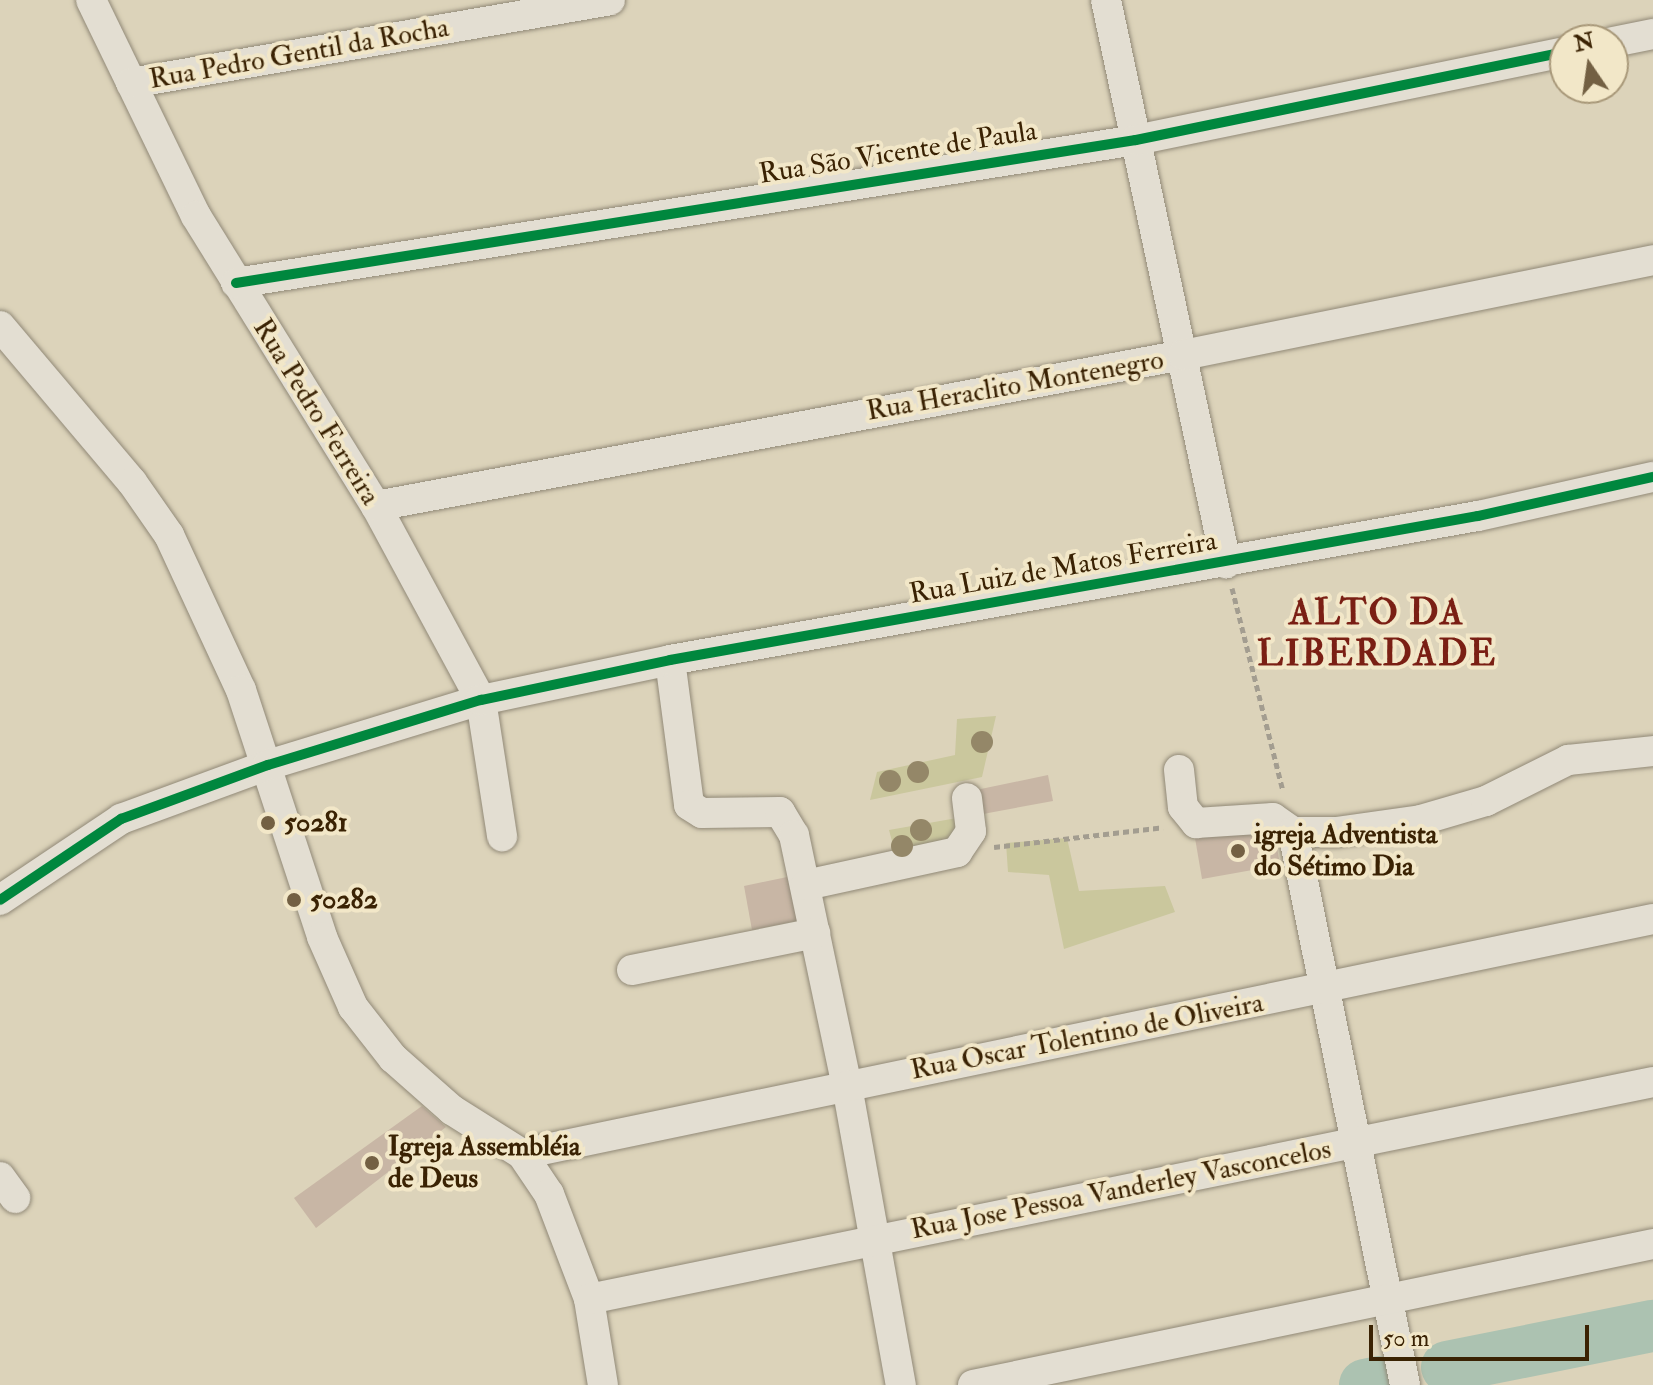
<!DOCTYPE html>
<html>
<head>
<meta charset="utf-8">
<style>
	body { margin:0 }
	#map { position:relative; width:1653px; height:1385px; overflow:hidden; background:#dcd3ba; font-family:"IM FELL Double Pica",serif }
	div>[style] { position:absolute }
	.green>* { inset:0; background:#cac79d }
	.river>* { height:52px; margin:-26px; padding:0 26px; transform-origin:26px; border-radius:26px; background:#acc2b1 }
	.building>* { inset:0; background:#c8b6a5 }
	.path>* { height:5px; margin-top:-2.5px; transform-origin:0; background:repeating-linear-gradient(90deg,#a39d90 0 6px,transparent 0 10px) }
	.roads { filter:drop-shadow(0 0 2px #918977) drop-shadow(0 0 2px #918977) }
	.minor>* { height:30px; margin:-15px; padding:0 15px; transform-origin:15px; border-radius:15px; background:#e3ded2 }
	.cycleway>* { height:10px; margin:-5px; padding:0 5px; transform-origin:5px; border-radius:5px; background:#00873e }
	.trees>* { width:22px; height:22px; margin:-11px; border-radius:50%; background:#948768 }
	.dots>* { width:22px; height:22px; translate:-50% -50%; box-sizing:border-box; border:4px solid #f2e7c8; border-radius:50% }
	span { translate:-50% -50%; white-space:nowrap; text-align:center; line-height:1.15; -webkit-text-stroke:8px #f2e7c8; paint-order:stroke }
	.street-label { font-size:28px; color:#3a2203 }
	.poi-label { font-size:28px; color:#3a2203; font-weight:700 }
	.left { translate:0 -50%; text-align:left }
	.district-label { font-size:36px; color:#7a1f14; font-weight:700; letter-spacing:2px }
	.north { position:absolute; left:1549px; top:24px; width:80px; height:80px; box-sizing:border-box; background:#f2e7c8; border:2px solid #a89879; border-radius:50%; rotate:347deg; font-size:22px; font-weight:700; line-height:32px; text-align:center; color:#3a2203 }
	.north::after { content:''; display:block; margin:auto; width:28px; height:36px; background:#736043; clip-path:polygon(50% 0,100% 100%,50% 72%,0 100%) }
	.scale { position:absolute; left:1369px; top:1325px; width:220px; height:36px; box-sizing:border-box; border:4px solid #3a2203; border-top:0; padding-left:10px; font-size:24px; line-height:28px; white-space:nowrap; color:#3a2203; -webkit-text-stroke:6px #f2e7c8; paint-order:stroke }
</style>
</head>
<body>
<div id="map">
	<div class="green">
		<div style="clip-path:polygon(996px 716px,982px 777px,870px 800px,877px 772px,955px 755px,957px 719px)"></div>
		<div style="clip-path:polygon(957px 818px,954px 849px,897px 860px,889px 830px)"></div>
		<div style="clip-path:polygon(1067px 838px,1079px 891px,1165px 886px,1175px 912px,1064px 949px,1049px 875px,1008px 872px,1006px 843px)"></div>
	</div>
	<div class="river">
		<div style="left:1447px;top:1367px;width:210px;rotate:-11.3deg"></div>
		<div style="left:1365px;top:1385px;width:14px;rotate:-12deg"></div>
	</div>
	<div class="building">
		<div style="clip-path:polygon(1048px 775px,1053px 801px,983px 814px,976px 790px)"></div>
		<div style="clip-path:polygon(1273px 824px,1280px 865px,1202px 879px,1195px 838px)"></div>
		<div style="clip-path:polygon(792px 876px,801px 920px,752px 930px,744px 886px)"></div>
		<div style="clip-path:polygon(422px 1106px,446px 1127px,316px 1228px,294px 1198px)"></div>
	</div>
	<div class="path">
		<div style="left:1232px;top:588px;width:209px;rotate:75.9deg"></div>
		<div style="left:994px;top:847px;width:170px;rotate:-6.7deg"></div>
	</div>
	<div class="roads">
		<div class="minor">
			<div style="left:91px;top:0;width:240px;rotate:64.1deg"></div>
			<div style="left:196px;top:216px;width:341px;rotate:58.2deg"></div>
			<div style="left:376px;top:506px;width:221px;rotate:61.6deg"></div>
			<div style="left:481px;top:700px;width:138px;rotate:81.2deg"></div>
			<div style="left:1106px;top:0;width:576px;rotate:77.97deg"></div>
			<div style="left:1613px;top:42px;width:41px;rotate:-11.3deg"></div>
			<div style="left:131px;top:83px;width:486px;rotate:-9.8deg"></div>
			<div style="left:236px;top:283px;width:911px;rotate:-9.03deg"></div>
			<div style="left:1136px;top:140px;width:438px;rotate:-11.6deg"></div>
			<div style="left:0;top:326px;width:204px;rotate:49.8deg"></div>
			<div style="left:132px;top:482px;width:65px;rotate:55.1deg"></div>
			<div style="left:169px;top:535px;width:171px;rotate:65.1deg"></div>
			<div style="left:241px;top:690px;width:260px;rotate:71.8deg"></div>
			<div style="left:322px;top:937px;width:77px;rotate:66.1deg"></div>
			<div style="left:353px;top:1007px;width:65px;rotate:51.9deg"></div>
			<div style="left:393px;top:1058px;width:79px;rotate:41.4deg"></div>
			<div style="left:452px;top:1110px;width:83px;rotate:32.2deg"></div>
			<div style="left:522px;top:1154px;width:48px;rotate:56deg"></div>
			<div style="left:549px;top:1194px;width:112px;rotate:69.1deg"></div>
			<div style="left:589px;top:1299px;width:87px;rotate:80.8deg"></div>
			<div style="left:376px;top:506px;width:821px;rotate:-10.6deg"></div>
			<div style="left:1183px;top:355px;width:480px;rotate:-11.4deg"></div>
			<div style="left:670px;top:660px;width:146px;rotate:82.5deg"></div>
			<div style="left:689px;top:805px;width:15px;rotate:32deg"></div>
			<div style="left:702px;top:813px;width:78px;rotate:-0.7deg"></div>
			<div style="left:780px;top:812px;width:27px;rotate:59deg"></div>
			<div style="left:794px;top:835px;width:257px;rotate:78.1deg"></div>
			<div style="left:847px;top:1086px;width:304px;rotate:79.8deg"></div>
			<div style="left:1179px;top:770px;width:37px;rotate:84deg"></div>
			<div style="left:1183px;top:807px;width:21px;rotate:51deg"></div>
			<div style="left:1196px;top:823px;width:77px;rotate:-3.7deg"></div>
			<div style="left:1273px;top:818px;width:24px;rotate:35deg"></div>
			<div style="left:1293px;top:832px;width:43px"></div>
			<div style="left:1336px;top:832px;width:86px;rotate:-8deg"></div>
			<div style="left:1421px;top:820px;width:68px;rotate:-16.3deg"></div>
			<div style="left:1486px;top:801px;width:92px;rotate:-26.6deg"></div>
			<div style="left:1568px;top:760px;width:85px;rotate:-6deg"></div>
			<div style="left:1293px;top:832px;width:564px;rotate:78.55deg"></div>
			<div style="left:806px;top:885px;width:155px;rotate:-12.3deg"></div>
			<div style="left:957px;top:852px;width:25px;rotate:-56deg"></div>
			<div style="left:971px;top:831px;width:33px;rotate:-97deg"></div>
			<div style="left:0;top:900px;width:146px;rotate:-33.8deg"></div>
			<div style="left:121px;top:819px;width:157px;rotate:-20.2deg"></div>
			<div style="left:268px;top:765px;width:223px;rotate:-17deg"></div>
			<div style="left:481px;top:700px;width:193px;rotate:-11.9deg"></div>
			<div style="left:670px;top:660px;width:821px;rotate:-10.11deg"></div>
			<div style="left:1478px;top:516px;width:179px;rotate:-12.6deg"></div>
			<div style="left:632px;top:970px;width:187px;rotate:-11.4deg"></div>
			<div style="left:522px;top:1154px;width:1155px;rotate:-11.74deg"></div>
			<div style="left:0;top:1177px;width:26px;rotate:54deg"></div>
			<div style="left:589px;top:1299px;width:1086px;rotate:-11.53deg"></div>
			<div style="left:973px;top:1385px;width:694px;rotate:-11.71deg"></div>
		</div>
	</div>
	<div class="cycleway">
		<div style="left:236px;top:283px;width:911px;rotate:-9.03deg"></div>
		<div style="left:1136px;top:140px;width:438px;rotate:-11.6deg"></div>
		<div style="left:0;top:900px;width:146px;rotate:-33.8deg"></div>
		<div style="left:121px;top:819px;width:157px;rotate:-20.2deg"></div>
		<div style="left:268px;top:765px;width:223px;rotate:-17deg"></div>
		<div style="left:481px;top:700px;width:193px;rotate:-11.9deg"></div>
		<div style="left:670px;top:660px;width:821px;rotate:-10.11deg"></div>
		<div style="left:1478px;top:516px;width:179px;rotate:-12.6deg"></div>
	</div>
	<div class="trees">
		<div style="left:982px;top:742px"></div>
		<div style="left:918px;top:772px"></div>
		<div style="left:890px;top:781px"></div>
		<div style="left:921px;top:830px"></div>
		<div style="left:902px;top:846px"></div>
	</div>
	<div class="dots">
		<div style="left:268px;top:823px;background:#736043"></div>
		<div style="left:1238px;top:851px;background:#736043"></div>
		<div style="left:294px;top:900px;background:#736043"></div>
		<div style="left:372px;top:1163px;background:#736043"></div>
	</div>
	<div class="street-label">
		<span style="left:299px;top:54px;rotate:-10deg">Rua Pedro Gentil da Rocha</span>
		<span style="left:898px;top:153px;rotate:-9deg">Rua São Vicente de Paula</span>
		<span style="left:1015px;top:386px;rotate:-10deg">Rua Heraclito Montenegro</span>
		<span style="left:316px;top:412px;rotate:58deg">Rua Pedro Ferreira</span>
		<span style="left:1063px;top:568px;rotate:-10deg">Rua Luiz de Matos Ferreira</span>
		<span style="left:1087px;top:1037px;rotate:-11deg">Rua Oscar Tolentino de Oliveira</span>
		<span style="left:1121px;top:1190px;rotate:-11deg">Rua Jose Pessoa Vanderley Vasconcelos</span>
	</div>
	<div class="poi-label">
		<span class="left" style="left:284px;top:823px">50281</span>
		<span class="left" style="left:1254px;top:851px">igreja Adventista<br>do Sétimo Dia</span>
		<span class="left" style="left:310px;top:900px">50282</span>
		<span class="left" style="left:388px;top:1163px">Igreja Assembléia<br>de Deus</span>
	</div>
	<div class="district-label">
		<span style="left:1377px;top:633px">ALTO DA<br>LIBERDADE</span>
	</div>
	<div class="north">N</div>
	<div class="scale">50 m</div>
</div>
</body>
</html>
